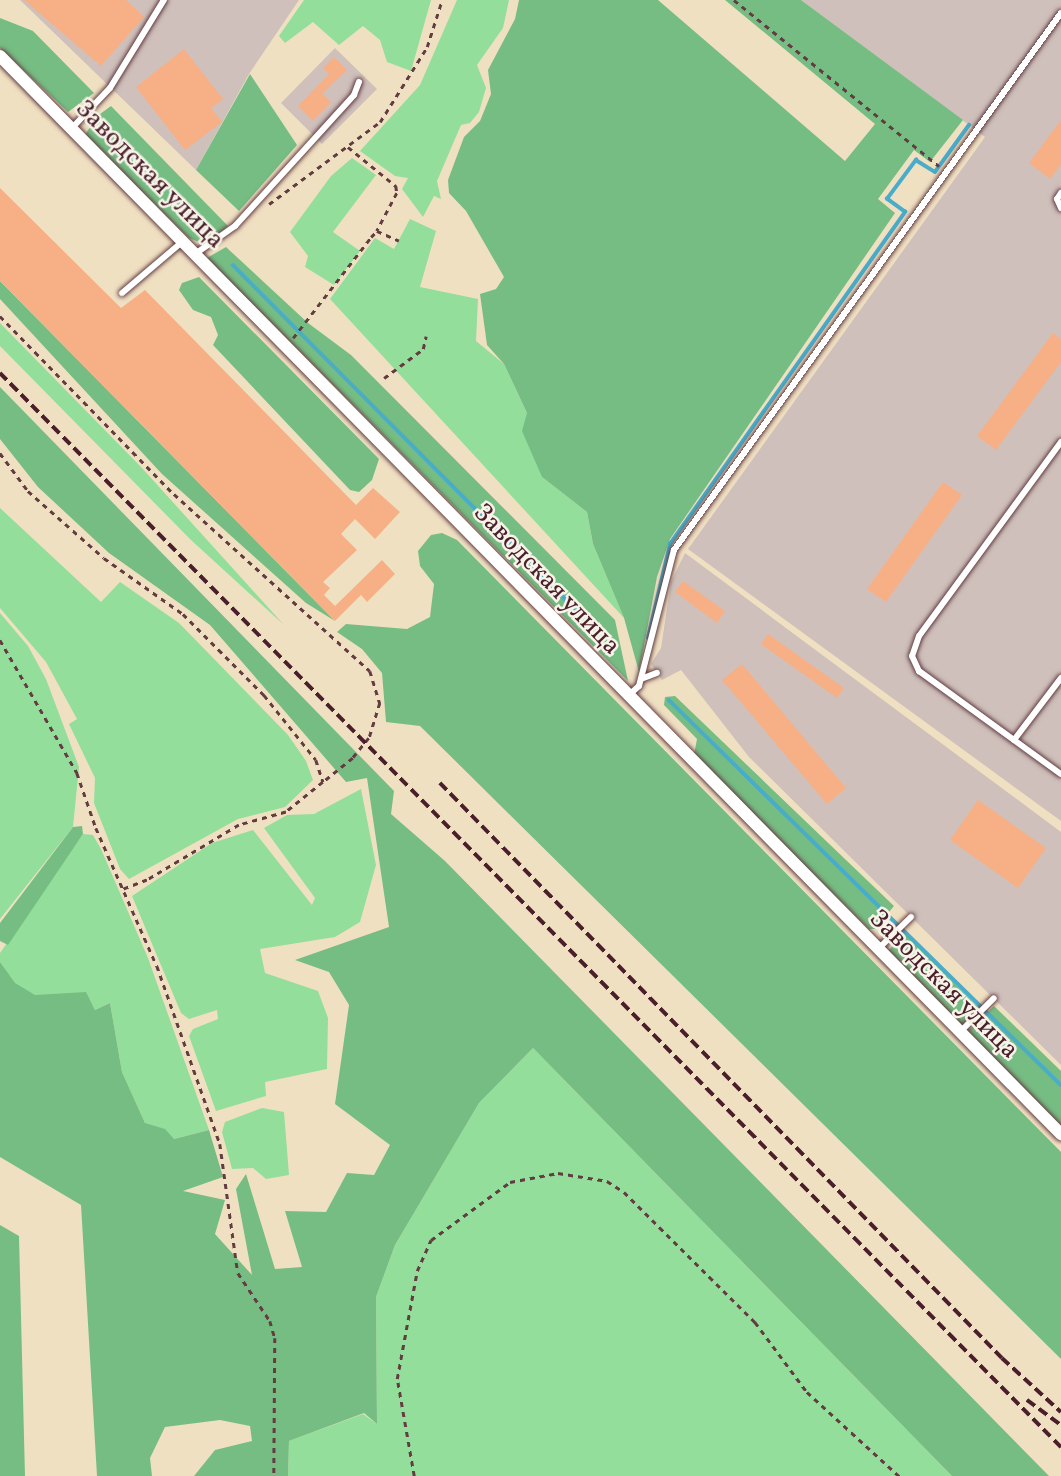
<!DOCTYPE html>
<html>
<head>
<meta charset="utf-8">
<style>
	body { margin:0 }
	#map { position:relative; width:1061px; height:1476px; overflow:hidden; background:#f0e0c2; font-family:Vollkorn,serif }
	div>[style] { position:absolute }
	.industrial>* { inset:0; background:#cfc0bb }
	.green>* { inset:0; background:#93de9b }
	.forest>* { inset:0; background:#76bd83 }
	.stream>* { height:3.5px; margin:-1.75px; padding:0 1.75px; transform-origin:1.75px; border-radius:1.75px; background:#49acc8 }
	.building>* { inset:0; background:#f7b085 }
	.path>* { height:2.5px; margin-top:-1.25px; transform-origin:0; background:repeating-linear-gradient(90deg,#633c42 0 5px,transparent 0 10px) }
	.roads { filter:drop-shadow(0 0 2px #633c42) drop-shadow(0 0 2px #633c42) }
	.service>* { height:6px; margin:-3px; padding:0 3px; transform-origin:3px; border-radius:3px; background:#fff }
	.minor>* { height:12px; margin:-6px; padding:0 6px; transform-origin:6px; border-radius:6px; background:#fff }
	.rail>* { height:3.5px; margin-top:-1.75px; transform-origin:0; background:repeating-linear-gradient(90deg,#4a1f2b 0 10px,transparent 0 15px) }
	span { translate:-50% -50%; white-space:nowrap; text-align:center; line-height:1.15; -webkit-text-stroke:5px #f7f3e8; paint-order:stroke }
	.street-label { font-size:26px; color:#4a1f2b }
</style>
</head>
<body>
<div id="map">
	<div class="industrial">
		<div style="clip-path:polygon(20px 0,299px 0,249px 74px,196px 170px)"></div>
		<div style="clip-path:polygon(801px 0,1061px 0,1061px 821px,688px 549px,985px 137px)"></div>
		<div style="clip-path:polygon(335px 48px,377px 89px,322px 144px,281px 103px)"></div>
		<div style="clip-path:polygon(685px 553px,1061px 832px,1061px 1065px,749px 757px,681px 670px,662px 680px,657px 673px,651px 664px,661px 648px,671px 582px)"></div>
	</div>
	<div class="green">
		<div style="clip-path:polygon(304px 0,431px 0,411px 71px,387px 62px,380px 40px,363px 26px,339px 45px,313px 22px,285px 43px,279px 36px)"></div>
		<div style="clip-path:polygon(457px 0,509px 0,503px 28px,477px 65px,486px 88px,479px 112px,470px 123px,461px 125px,437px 181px,441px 199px,434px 196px,423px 217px,402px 189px,408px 178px,395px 176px,360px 151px,420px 85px)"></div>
		<div style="clip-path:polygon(352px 158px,376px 175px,333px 232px,360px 251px,334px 285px,305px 267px,308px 256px,290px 232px,331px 176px)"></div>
		<div style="clip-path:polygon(410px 219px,436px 231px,420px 287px,478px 299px,476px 341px,504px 364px,527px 413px,542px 477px,587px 512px,593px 544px,624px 618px,330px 299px,375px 238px,394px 249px)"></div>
		<div style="clip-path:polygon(0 323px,142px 468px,284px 625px,191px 540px,0 346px)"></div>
		<div style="clip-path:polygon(0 508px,101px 602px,120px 582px,179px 623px,288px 735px,306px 761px,313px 780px,285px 807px,238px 819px,129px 879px,120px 869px,94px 803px,95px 778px,69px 724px,77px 719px,46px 662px,0 608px)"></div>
		<div style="clip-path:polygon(0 613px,28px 646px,46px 679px,79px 767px,73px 827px,0 919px)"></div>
		<div style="clip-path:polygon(361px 789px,376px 865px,360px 922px,335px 937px,260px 949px,265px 973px,318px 991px,328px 1018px,327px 1069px,265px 1082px,266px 1096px,216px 1111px,189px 1036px,193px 1029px,218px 1019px,217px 1010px,189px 1019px,181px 1013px,132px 896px,212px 843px,253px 830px,312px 905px,315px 898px,264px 828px,287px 815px,314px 814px)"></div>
		<div style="clip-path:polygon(83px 834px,93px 835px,101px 849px,148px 958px,209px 1130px,174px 1139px,145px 1123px,122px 1072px,110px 1003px,95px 1010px,86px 993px,34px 1016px,0 962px,0 953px)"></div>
		<div style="clip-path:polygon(533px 1048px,952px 1476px,288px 1476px,289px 1441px,363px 1414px,377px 1424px,376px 1297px,395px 1245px,479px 1103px)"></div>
		<div style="clip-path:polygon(262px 1108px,284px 1112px,289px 1175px,266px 1179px,253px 1168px,232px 1169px,222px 1132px,225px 1122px)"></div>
	</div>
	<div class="forest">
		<div style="clip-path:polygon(519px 0,658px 0,845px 161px,875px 124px,725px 0,801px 0,963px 120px,930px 162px,914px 150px,878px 199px,895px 213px,670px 539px,657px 577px,639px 672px,624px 618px,593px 544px,587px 512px,542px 477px,522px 431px,527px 413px,504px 364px,487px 345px,480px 294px,496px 289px,504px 277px,466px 211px,449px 193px,448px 180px,464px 137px,480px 121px,491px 94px,488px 70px,515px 19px)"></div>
		<div style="clip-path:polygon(0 18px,33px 31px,94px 93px,68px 112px,0 48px)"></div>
		<div style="clip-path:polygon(250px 74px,297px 145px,239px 211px,196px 170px)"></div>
		<div style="clip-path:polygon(111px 106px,228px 226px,216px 237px,201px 243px,189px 238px,85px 135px,96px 117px)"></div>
		<div style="clip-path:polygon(226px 247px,308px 323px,351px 355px,615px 620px,628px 681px,207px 258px)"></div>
		<div style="clip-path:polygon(199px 277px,379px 459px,372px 480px,359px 492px,350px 490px,213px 345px,218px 335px,211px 317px,193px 310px,179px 290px,182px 283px)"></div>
		<div style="clip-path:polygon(0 281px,265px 550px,335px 621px,306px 603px,162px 474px,0 299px)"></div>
		<div style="clip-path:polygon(0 387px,394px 791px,391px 814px,445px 861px,1049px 1476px,952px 1476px,533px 1048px,479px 1103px,395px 1245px,376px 1297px,377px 1424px,364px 1413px,289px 1441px,288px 1476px,194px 1476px,215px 1450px,252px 1441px,250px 1426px,220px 1420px,165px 1427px,150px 1458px,152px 1476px,97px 1476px,81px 1205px,0 1157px,0 962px,15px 983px,35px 995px,86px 992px,95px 1010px,110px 1003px,122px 1072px,145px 1123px,165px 1129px,174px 1139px,209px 1130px,223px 1177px,183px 1191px,225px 1200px,215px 1234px,252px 1275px,236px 1189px,246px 1174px,275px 1269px,302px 1267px,285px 1211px,326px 1212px,347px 1173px,374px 1175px,390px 1145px,335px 1104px,349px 1005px,329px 972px,295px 960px,389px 927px,367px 778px,346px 782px,210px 625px,109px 553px,38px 487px,0 439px)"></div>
		<div style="clip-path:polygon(442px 533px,457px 540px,1061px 1152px,1061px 1359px,420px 726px,386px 722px,382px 673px,362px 649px,337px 632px,346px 624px,407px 629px,430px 617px,434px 584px,420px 566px,418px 551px,431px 535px)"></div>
		<div style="clip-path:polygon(675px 696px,894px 906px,875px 929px,869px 929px,694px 755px,697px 739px,664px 705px,665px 697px)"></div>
		<div style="clip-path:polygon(82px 826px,83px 834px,8px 945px,0 941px,0 923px,73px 827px)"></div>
		<div style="clip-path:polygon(905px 933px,978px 1007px,963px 1024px,957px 1027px,888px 951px)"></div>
		<div style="clip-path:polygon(994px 1006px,1061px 1071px,1061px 1126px,968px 1037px,968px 1031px)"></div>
		<div style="clip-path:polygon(0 1225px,19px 1236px,25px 1476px,0 1476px)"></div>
	</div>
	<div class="stream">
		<div style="left:233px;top:265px;width:509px;rotate:45.16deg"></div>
		<div style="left:648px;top:638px;width:97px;rotate:-76.8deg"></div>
		<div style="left:670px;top:544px;width:407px;rotate:-54.7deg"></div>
		<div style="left:905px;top:212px;width:22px;rotate:-144deg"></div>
		<div style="left:887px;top:199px;width:49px;rotate:-53.4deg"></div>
		<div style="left:916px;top:160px;width:22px;rotate:32deg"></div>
		<div style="left:935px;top:172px;width:58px;rotate:-54.1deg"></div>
		<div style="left:669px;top:700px;width:549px;rotate:44.48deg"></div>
	</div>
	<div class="building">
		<div style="clip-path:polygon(24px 0,126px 0,144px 17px,101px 66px)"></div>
		<div style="clip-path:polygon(184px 49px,223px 99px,211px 108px,222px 122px,185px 150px,136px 87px)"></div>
		<div style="clip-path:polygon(334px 57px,347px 70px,322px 94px,331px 102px,313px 121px,298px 106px,329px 74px,323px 68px)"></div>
		<div style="clip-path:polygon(1061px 120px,1061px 164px,1050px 179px,1029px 163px)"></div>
		<div style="clip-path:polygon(0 188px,121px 308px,145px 290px,356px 505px,373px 488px,400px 512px,375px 539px,355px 519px,341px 534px,357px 550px,323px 582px,330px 588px,324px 595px,335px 606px,382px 560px,395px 574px,367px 602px,361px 595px,335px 621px,0 281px)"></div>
		<div style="clip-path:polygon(1053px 333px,1061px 339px,1061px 362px,996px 450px,977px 436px)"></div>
		<div style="clip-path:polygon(943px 482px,962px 495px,886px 602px,867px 589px)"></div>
		<div style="clip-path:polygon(683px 581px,725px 611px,717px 623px,675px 592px)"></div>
		<div style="clip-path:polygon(768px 634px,844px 688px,837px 698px,761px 644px)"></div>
		<div style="clip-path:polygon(742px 664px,846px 788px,827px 804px,722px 680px)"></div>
		<div style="clip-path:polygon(978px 800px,1046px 848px,1018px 888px,950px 840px)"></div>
	</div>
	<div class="path">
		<div style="left:734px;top:0;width:264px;rotate:39deg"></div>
		<div style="left:348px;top:147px;width:62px;rotate:39.1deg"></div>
		<div style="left:396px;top:186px;width:7px;rotate:82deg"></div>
		<div style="left:397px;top:193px;width:43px;rotate:117.8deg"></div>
		<div style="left:269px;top:204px;width:138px;rotate:-36.5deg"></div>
		<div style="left:380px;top:122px;width:89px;rotate:-57.9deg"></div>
		<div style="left:427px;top:47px;width:49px;rotate:-72.3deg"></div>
		<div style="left:0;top:316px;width:249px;rotate:45.7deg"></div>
		<div style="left:174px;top:494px;width:264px;rotate:42.1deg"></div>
		<div style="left:370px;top:671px;width:34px;rotate:73deg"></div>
		<div style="left:380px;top:703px;width:37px;rotate:107deg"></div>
		<div style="left:369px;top:738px;width:26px;rotate:129deg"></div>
		<div style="left:353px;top:758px;width:38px;rotate:141deg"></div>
		<div style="left:293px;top:338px;width:128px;rotate:-52.3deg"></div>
		<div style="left:371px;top:237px;width:8px;rotate:-45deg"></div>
		<div style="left:377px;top:231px;width:24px;rotate:24deg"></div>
		<div style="left:384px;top:378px;width:49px;rotate:-36.6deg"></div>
		<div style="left:423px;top:349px;width:13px;rotate:-77deg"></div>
		<div style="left:0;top:453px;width:47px;rotate:53.6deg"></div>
		<div style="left:28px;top:491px;width:101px;rotate:41.4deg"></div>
		<div style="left:104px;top:558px;width:97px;rotate:35.3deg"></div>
		<div style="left:183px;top:614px;width:115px;rotate:45deg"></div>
		<div style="left:264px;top:695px;width:83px;rotate:51.3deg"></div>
		<div style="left:316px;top:760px;width:23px;rotate:72deg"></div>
		<div style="left:323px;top:782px;width:48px;rotate:141deg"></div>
		<div style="left:286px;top:812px;width:49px;rotate:164.5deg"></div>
		<div style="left:239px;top:825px;width:107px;rotate:149.1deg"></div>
		<div style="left:147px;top:880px;width:26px;rotate:159deg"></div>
		<div style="left:0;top:640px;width:154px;rotate:59.9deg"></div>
		<div style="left:77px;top:773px;width:58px;rotate:70.9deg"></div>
		<div style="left:96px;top:828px;width:151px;rotate:66.2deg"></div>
		<div style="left:157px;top:966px;width:189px;rotate:70.5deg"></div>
		<div style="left:220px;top:1144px;width:130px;rotate:82.1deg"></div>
		<div style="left:238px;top:1273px;width:58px;rotate:56.3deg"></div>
		<div style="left:270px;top:1321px;width:18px;rotate:74deg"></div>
		<div style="left:275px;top:1338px;width:138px;rotate:90.4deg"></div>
		<div style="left:414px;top:1476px;width:98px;rotate:-99.9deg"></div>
		<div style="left:397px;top:1379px;width:110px;rotate:-79.5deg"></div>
		<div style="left:417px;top:1271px;width:34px;rotate:-66deg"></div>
		<div style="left:431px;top:1240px;width:98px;rotate:-36.3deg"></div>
		<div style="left:510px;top:1182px;width:49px;rotate:-10.6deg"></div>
		<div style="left:558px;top:1173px;width:50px;rotate:9.3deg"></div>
		<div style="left:607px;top:1181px;width:20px;rotate:33deg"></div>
		<div style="left:624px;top:1192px;width:185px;rotate:44.8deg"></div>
		<div style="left:755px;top:1322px;width:87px;rotate:53.4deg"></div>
		<div style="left:807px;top:1392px;width:125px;rotate:42.4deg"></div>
	</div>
	<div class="roads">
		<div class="service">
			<div style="left:72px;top:128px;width:55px;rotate:-46.5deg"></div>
			<div style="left:110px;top:88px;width:103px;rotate:-58.5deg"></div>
			<div style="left:1061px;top:193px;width:7px;rotate:124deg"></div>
			<div style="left:1057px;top:199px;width:10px;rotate:66deg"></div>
			<div style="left:195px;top:254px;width:49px;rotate:-35deg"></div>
			<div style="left:235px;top:226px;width:177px;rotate:-47.7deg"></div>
			<div style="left:354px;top:95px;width:14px;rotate:-69deg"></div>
			<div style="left:122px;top:293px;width:80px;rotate:-40.4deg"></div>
			<div style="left:1061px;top:442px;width:240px;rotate:126.2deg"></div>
			<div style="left:919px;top:636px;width:21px;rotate:109deg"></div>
			<div style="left:912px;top:656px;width:17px;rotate:65deg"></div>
			<div style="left:919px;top:671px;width:175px;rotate:36deg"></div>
			<div style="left:641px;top:679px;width:17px;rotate:-21deg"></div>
			<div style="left:629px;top:695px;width:13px;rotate:-42deg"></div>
			<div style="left:639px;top:686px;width:140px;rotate:-75.6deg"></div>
			<div style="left:674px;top:550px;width:662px;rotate:-54.22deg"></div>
			<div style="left:1014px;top:740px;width:78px;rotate:-52.8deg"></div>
			<div style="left:878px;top:949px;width:46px;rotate:-44.1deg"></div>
			<div style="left:959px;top:1033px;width:49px;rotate:-45deg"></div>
		</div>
		<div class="minor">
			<div style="left:0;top:56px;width:1513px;rotate:45.46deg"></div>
		</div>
	</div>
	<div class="rail">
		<div style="left:0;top:373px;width:1510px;rotate:45.35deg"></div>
		<div style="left:440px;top:783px;width:804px;rotate:45.66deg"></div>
		<div style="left:1002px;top:1358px;width:80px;rotate:42.5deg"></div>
		<div style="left:1027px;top:1400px;width:42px;rotate:36.3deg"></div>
	</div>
	<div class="street-label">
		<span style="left:149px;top:175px;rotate:45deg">Заводская улица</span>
		<span style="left:546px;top:580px;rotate:46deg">Заводская улица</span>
		<span style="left:943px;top:985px;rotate:45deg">Заводская улица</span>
	</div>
</div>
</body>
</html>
